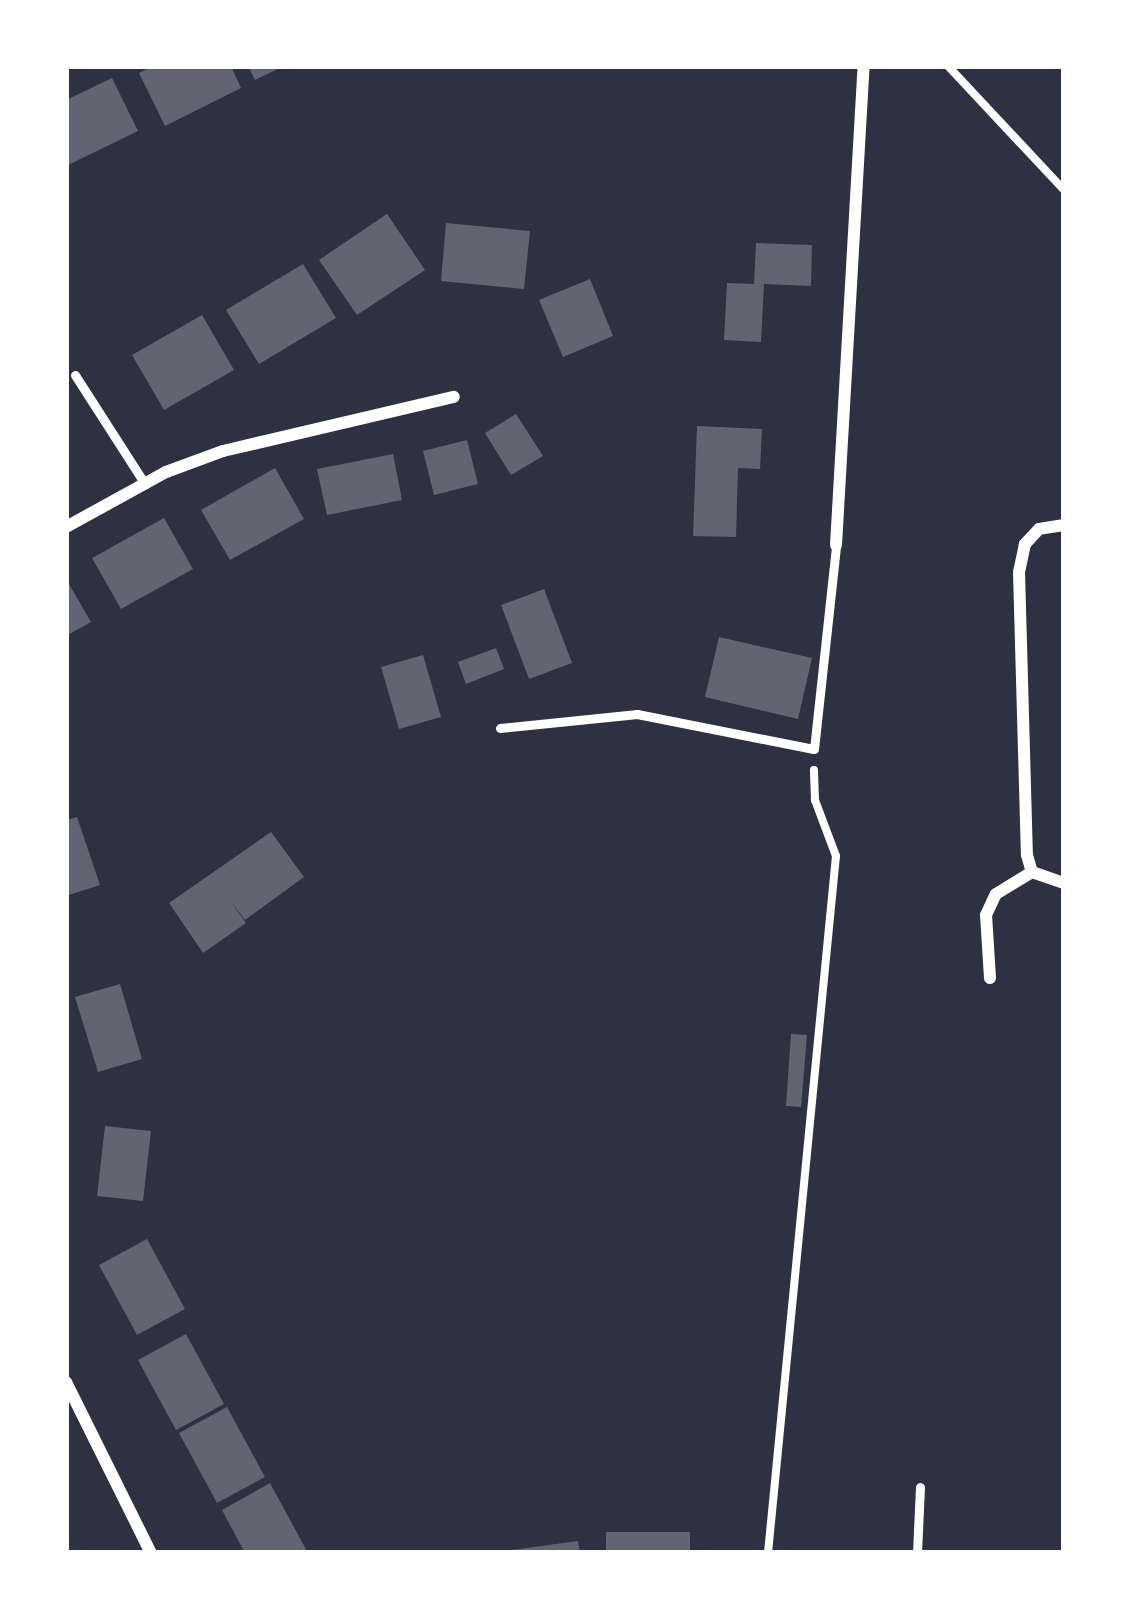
<!DOCTYPE html>
<html>
<head>
<meta charset="utf-8">
<style>
	body { margin:0 }
	#map { position:relative; width:1130px; height:1619px; overflow:hidden; background:#2d3142; font-family:Lato,sans-serif }
	div>[style] { position:absolute }
	.building>* { inset:0; background:#626471 }
	.path>* { height:8px; margin:-4px; padding:0 4px; transform-origin:4px; border-radius:4px; background:#fff }
	.service>* { height:9px; margin:-4.5px; padding:0 4.5px; transform-origin:4.5px; border-radius:4.5px; background:#fff }
	.minor>* { height:12px; margin:-6px; padding:0 6px; transform-origin:6px; border-radius:6px; background:#fff }
	span { translate:-50% -50%; white-space:nowrap; text-align:center; line-height:1.15; -webkit-text-stroke:12px #fff; paint-order:stroke }
	.frame { position:absolute; inset:0; border:69px solid #fff; pointer-events:none }
</style>
</head>
<body>
<div id="map">
	<div class="building">
		<div style="clip-path:polygon(153px 66px,231px 66px,241px 88px,165px 126px,139px 73px)"></div>
		<div style="clip-path:polygon(248px 66px,284px 66px,255px 80px)"></div>
		<div style="clip-path:polygon(112px 78px,138px 131px,66px 166px,66px 100px)"></div>
		<div style="clip-path:polygon(387px 214px,425px 270px,357px 315px,319px 260px)"></div>
		<div style="clip-path:polygon(446px 223px,530px 231px,524px 289px,441px 281px)"></div>
		<div style="clip-path:polygon(756px 243px,812px 245px,811px 286px,764px 284px,761px 342px,724px 340px,727px 283px,754px 284px)"></div>
		<div style="clip-path:polygon(303px 264px,336px 318px,259px 364px,226px 310px)"></div>
		<div style="clip-path:polygon(590px 279px,613px 336px,563px 357px,539px 300px)"></div>
		<div style="clip-path:polygon(202px 315px,234px 370px,164px 410px,132px 355px)"></div>
		<div style="clip-path:polygon(516px 414px,543px 456px,511px 475px,485px 433px)"></div>
		<div style="clip-path:polygon(697px 426px,762px 429px,760px 469px,738px 468px,736px 537px,693px 536px)"></div>
		<div style="clip-path:polygon(467px 440px,478px 484px,434px 495px,423px 451px)"></div>
		<div style="clip-path:polygon(393px 454px,402px 500px,327px 515px,317px 469px)"></div>
		<div style="clip-path:polygon(275px 468px,304px 519px,230px 560px,201px 510px)"></div>
		<div style="clip-path:polygon(164px 518px,193px 569px,121px 609px,92px 558px)"></div>
		<div style="clip-path:polygon(66px 579px,91px 622px,66px 636px)"></div>
		<div style="clip-path:polygon(544px 589px,572px 663px,529px 679px,501px 605px)"></div>
		<div style="clip-path:polygon(719px 637px,812px 658px,798px 719px,705px 697px)"></div>
		<div style="clip-path:polygon(496px 648px,504px 669px,466px 684px,458px 662px)"></div>
		<div style="clip-path:polygon(423px 655px,441px 717px,399px 729px,381px 667px)"></div>
		<div style="clip-path:polygon(77px 817px,100px 885px,66px 896px,66px 820px)"></div>
		<div style="clip-path:polygon(271px 832px,304px 877px,245px 920px,229px 899px,246px 923px,203px 953px,169px 903px)"></div>
		<div style="clip-path:polygon(120px 984px,142px 1059px,98px 1072px,75px 997px)"></div>
		<div style="clip-path:polygon(791px 1034px,807px 1035px,801px 1107px,786px 1106px)"></div>
		<div style="clip-path:polygon(105px 1126px,151px 1131px,143px 1201px,97px 1196px)"></div>
		<div style="clip-path:polygon(147px 1239px,185px 1309px,137px 1335px,99px 1265px)"></div>
		<div style="clip-path:polygon(186px 1334px,224px 1404px,176px 1430px,138px 1360px)"></div>
		<div style="clip-path:polygon(227px 1407px,265px 1477px,217px 1503px,179px 1433px)"></div>
		<div style="clip-path:polygon(270px 1483px,308px 1553px,245px 1553px,222px 1510px)"></div>
		<div style="clip-path:polygon(606px 1532px,690px 1532px,690px 1553px,606px 1553px)"></div>
		<div style="clip-path:polygon(578px 1541px,580px 1553px,512px 1553px,512px 1550px)"></div>
	</div>
	<div class="path">
		<div style="left:948px;top:66px;width:170px;rotate:46.9deg"></div>
		<div style="left:768px;top:1553px;width:700px;rotate:-84.43deg"></div>
		<div style="left:836px;top:856px;width:60px;rotate:-110.6deg"></div>
		<div style="left:815px;top:800px;width:30px;rotate:-92deg"></div>
	</div>
	<div class="service">
		<div style="left:75px;top:375px;width:130px;rotate:57.3deg"></div>
		<div style="left:500px;top:728px;width:138px;rotate:-5.8deg"></div>
		<div style="left:637px;top:714px;width:180px;rotate:11.2deg"></div>
		<div style="left:814px;top:749px;width:205px;rotate:-83.8deg"></div>
		<div style="left:917px;top:1553px;width:66px;rotate:-87.4deg"></div>
	</div>
	<div class="minor">
		<div style="left:1064px;top:525px;width:25px;rotate:171deg"></div>
		<div style="left:1039px;top:529px;width:21px;rotate:133deg"></div>
		<div style="left:1025px;top:544px;width:29px;rotate:102deg"></div>
		<div style="left:1019px;top:572px;width:283px;rotate:88.4deg"></div>
		<div style="left:1027px;top:855px;width:18px;rotate:74deg"></div>
		<div style="left:1032px;top:872px;width:34px;rotate:19deg"></div>
		<div style="left:66px;top:527px;width:114px;rotate:-28.8deg"></div>
		<div style="left:166px;top:472px;width:61px;rotate:-20.2deg"></div>
		<div style="left:223px;top:451px;width:237px;rotate:-13.2deg"></div>
		<div style="left:836px;top:545px;width:480px;rotate:-86.7deg"></div>
		<div style="left:990px;top:978px;width:63px;rotate:-93.6deg"></div>
		<div style="left:986px;top:915px;width:23px;rotate:-65deg"></div>
		<div style="left:996px;top:894px;width:42px;rotate:-31.4deg"></div>
		<div style="left:66px;top:1382px;width:191px;rotate:63.6deg"></div>
	</div>
	<div class="frame"></div>
</div>
</body>
</html>
